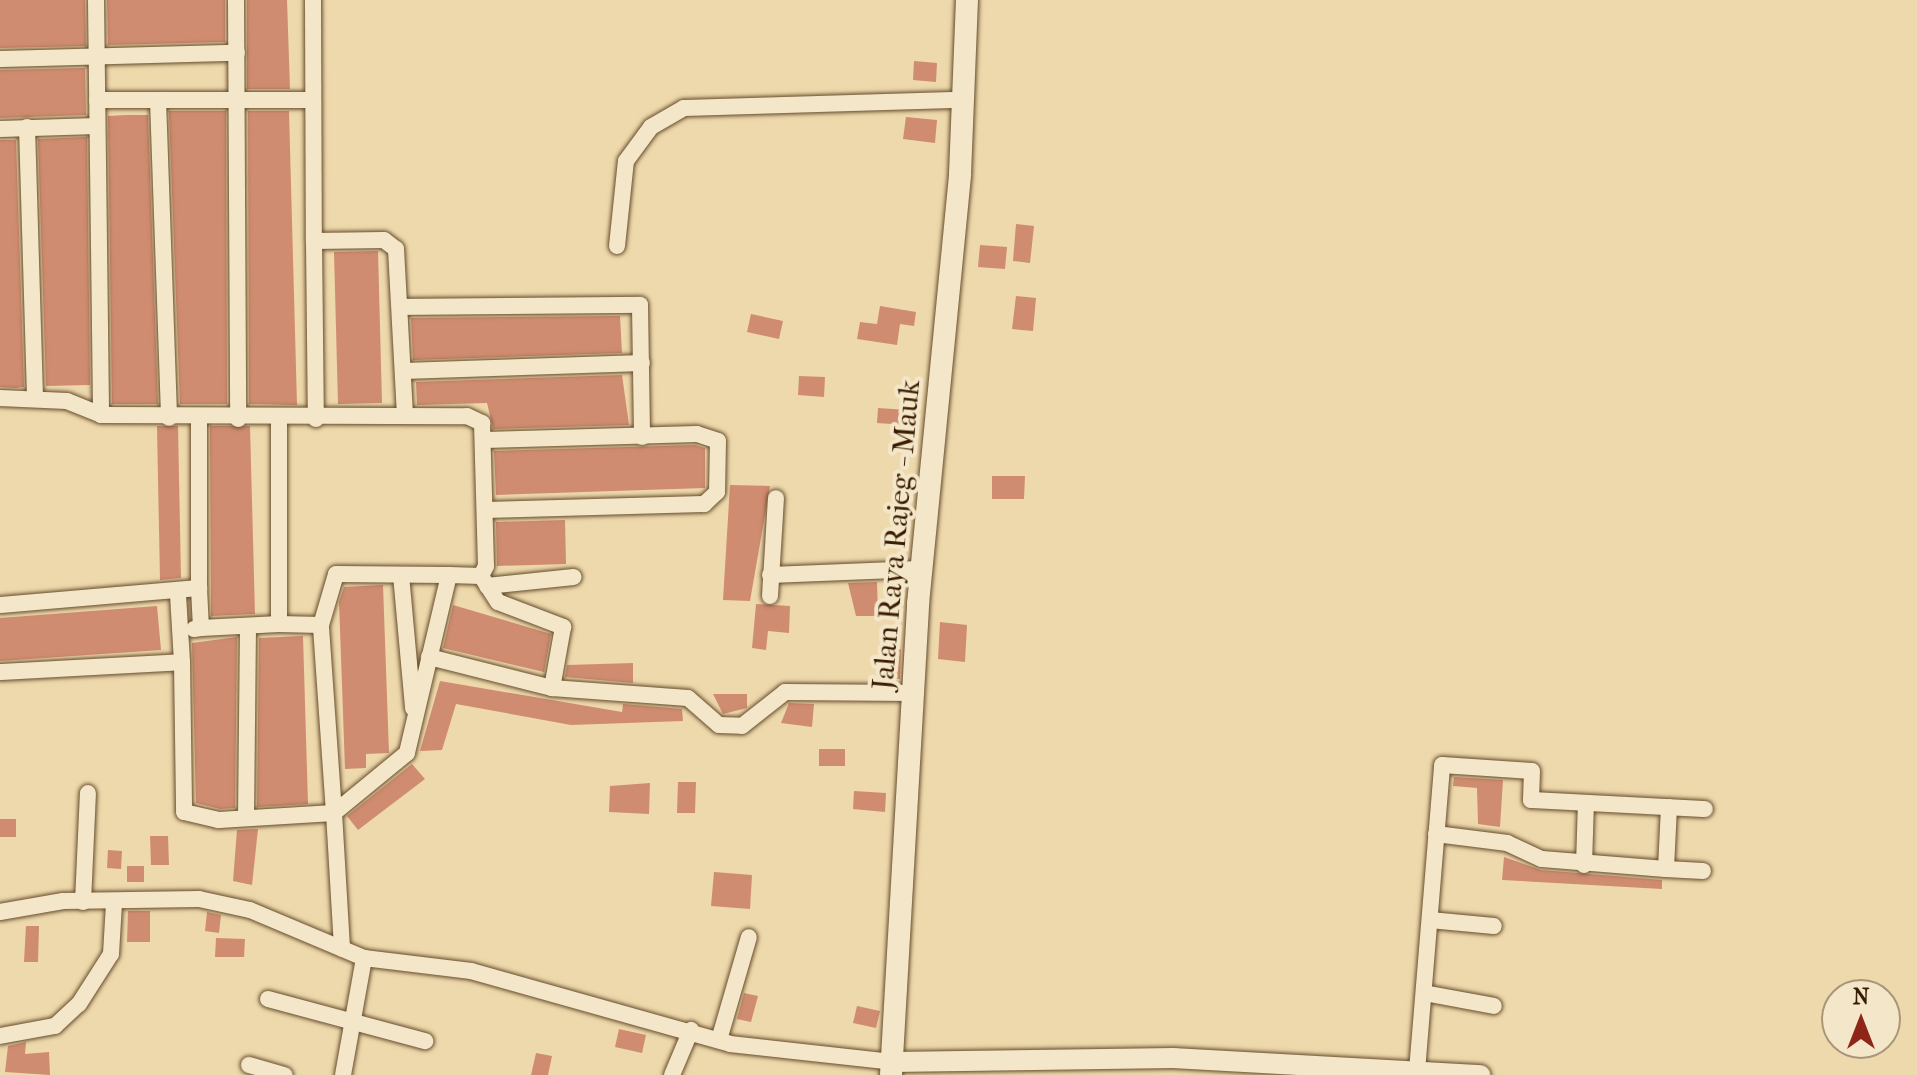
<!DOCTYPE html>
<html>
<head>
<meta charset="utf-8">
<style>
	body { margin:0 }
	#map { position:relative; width:1917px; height:1075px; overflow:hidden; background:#eed9ac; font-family:"IM FELL French Canon",serif }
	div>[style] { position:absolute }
	.building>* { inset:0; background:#d08c70 }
	.roads { filter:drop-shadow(0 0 2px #664c2c) drop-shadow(0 0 2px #664c2c) }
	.minor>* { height:16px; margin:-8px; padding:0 8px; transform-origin:8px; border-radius:8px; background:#f4e6c9 }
	.tertiary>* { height:20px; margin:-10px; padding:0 10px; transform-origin:10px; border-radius:10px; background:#f4e6c9 }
	.secondary>* { height:22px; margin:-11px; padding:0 11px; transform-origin:11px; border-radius:11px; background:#f4e6c9 }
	span { translate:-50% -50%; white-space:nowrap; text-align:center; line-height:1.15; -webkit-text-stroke:8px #f4e6c9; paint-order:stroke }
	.street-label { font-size:30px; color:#391d02 }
	.north { position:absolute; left:1821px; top:979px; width:80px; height:80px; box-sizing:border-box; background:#f4e6c9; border:2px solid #a99679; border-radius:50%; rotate:0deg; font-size:22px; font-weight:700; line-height:32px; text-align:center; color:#391d02 }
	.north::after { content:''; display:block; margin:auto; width:28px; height:36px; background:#8f2418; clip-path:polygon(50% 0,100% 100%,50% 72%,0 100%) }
</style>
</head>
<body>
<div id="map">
	<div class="building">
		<div style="clip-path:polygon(0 0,85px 0,86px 46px,0 48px)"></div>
		<div style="clip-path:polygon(107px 0,225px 0,225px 42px,108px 45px)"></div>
		<div style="clip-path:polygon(247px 0,287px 0,290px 89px,247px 89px)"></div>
		<div style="clip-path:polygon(914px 61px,937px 63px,936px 82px,913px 80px)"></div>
		<div style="clip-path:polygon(85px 68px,86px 115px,0 118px,0 70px)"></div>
		<div style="clip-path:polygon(169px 111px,226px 111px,227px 404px,180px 404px)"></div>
		<div style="clip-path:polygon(248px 111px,289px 111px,297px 405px,249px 404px)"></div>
		<div style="clip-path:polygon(126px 115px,148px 115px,158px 404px,112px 404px,108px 116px)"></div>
		<div style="clip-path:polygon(906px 117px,937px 120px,935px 143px,903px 139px)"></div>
		<div style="clip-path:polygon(87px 137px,90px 385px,46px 386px,38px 139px)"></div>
		<div style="clip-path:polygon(0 140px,16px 140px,24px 387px,16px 388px,0 387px)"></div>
		<div style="clip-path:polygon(1016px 224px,1034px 226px,1030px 263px,1013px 261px)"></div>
		<div style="clip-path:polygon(980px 245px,1007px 247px,1005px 269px,978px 267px)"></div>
		<div style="clip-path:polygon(378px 251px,382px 403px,338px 404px,334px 252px)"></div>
		<div style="clip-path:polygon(1016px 296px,1036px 298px,1033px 331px,1012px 329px)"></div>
		<div style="clip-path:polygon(880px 306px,916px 312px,914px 326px,900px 324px,897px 345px,857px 339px,860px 322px,877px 324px)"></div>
		<div style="clip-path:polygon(751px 314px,783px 321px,779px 339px,747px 332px)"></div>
		<div style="clip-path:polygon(620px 316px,622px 353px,413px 360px,411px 318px)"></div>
		<div style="clip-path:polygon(622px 375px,629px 425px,493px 429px,487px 403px,417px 405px,416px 382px)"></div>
		<div style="clip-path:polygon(799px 376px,825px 377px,824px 397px,798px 395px)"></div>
		<div style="clip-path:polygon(878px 408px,907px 410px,906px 425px,877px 423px)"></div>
		<div style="clip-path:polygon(178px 426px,181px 578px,160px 580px,157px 426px)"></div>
		<div style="clip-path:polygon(210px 426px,250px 426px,255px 614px,211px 616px)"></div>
		<div style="clip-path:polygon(695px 445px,705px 448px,705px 488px,496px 495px,494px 451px)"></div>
		<div style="clip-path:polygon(992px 476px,1025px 476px,1024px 499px,992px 499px)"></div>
		<div style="clip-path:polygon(730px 485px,770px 486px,750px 601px,723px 600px)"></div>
		<div style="clip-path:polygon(565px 520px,566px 564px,497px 566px,496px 522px)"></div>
		<div style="clip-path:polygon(877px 582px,878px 616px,856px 616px,848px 583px)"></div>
		<div style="clip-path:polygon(383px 585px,389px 753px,366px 754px,366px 768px,345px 769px,339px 602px,344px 587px)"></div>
		<div style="clip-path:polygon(756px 604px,790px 606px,789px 633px,768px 631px,766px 650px,752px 648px)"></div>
		<div style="clip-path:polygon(453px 605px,551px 634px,544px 672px,443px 648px)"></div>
		<div style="clip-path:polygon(157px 606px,161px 650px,0 661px,0 618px)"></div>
		<div style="clip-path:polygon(940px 622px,967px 625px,965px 662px,938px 659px)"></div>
		<div style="clip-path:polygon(303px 636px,308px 804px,257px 807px,259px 638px)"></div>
		<div style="clip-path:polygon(237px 637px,235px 808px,220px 809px,196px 803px,192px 643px)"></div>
		<div style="clip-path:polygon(886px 649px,901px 649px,900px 679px,885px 679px)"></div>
		<div style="clip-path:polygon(633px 663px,633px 683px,565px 677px,567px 665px)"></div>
		<div style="clip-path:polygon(440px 681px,622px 712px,623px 704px,682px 709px,683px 721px,571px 725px,456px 704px,442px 750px,420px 751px)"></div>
		<div style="clip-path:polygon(713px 694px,747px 694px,747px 708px,723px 714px)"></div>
		<div style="clip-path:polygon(789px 703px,814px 704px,812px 727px,781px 723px)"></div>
		<div style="clip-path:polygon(819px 749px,845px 749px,845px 766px,819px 766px)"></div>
		<div style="clip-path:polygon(412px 764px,425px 779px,358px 830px,347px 816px)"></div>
		<div style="clip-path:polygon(1454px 777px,1503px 780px,1500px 827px,1478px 824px,1477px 788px,1453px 786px)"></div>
		<div style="clip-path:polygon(678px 782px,696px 782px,695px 813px,677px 813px)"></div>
		<div style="clip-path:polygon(650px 783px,649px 814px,609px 812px,610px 786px)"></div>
		<div style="clip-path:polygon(854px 791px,886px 793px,885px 812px,853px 809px)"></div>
		<div style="clip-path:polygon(0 819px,16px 819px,16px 837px,0 837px)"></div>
		<div style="clip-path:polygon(258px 829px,252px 885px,233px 881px,237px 830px)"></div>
		<div style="clip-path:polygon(150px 836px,168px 836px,169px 865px,151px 865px)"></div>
		<div style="clip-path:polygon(108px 850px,122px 851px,121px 869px,107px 868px)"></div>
		<div style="clip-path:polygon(1504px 857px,1541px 870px,1662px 880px,1662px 889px,1502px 880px)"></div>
		<div style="clip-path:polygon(127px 866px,144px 866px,144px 882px,127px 882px)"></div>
		<div style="clip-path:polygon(714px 872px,752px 875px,750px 909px,711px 906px)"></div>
		<div style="clip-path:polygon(128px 911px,150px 911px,150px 942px,127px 942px)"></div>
		<div style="clip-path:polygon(207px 912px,221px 915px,219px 933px,205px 931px)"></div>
		<div style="clip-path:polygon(26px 926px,39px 926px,38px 962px,24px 962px)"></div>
		<div style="clip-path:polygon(216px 938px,245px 939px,244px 957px,215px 957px)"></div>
		<div style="clip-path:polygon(744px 993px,758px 996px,751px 1022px,737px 1019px)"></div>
		<div style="clip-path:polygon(857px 1006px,880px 1011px,876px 1028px,853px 1023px)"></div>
		<div style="clip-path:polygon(619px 1029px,646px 1035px,642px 1053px,615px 1047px)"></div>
		<div style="clip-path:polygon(26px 1042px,25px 1054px,49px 1052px,50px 1075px,5px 1072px,8px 1046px)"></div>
		<div style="clip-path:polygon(536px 1053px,552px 1056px,548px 1075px,531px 1075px)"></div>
	</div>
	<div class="roads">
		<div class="minor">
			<div style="left:96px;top:0;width:415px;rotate:89.3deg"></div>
			<div style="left:236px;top:0;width:419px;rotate:89.7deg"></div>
			<div style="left:313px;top:0;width:241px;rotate:89.8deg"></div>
			<div style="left:314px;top:241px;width:70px;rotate:-0.8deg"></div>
			<div style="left:384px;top:240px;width:15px;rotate:37deg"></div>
			<div style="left:396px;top:249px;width:166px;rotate:86.9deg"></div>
			<div style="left:0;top:59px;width:237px;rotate:-1.5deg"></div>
			<div style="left:97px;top:100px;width:216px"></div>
			<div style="left:158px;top:100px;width:318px;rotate:88deg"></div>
			<div style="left:27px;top:127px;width:272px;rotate:88.3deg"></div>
			<div style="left:0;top:129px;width:97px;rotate:-1.8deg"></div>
			<div style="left:314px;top:241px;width:178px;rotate:89.4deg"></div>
			<div style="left:617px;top:246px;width:85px;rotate:-84deg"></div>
			<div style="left:626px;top:161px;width:42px;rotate:-53.7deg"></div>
			<div style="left:651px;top:127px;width:38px;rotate:-30deg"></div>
			<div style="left:684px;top:108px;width:277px;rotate:-1.7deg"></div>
			<div style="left:401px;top:307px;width:239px;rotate:-0.5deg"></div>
			<div style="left:640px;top:305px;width:132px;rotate:89.1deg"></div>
			<div style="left:404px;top:371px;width:238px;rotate:-1.9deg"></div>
			<div style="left:0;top:398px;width:67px;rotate:2.6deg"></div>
			<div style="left:67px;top:401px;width:37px;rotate:22deg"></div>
			<div style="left:101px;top:415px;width:366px;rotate:0.2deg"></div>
			<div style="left:467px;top:416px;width:17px;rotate:25deg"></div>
			<div style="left:482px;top:423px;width:143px;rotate:88.4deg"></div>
			<div style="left:486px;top:566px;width:11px;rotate:117deg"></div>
			<div style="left:481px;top:576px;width:32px;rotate:-178deg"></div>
			<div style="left:449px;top:575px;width:183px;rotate:103.3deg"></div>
			<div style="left:407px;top:753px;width:94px;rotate:140.6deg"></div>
			<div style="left:334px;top:813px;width:136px;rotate:86.6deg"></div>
			<div style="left:485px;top:440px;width:212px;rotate:-1.6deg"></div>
			<div style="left:697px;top:434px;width:22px;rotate:18deg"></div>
			<div style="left:718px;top:441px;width:51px;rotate:91.1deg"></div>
			<div style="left:717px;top:492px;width:18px;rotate:137deg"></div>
			<div style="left:704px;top:504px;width:219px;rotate:178.4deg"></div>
			<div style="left:401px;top:575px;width:134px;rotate:84.8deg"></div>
			<div style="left:770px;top:575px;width:150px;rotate:-2.3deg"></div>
			<div style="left:481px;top:576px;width:31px;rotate:57deg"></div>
			<div style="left:498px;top:602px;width:70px;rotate:21deg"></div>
			<div style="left:563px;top:627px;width:62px;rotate:100.2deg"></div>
			<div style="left:552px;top:688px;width:136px;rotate:4.2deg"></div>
			<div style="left:688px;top:698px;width:41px;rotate:41.1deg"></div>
			<div style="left:719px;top:725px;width:23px;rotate:2deg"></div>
			<div style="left:742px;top:726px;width:55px;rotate:-38.3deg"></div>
			<div style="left:785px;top:692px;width:128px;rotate:0.4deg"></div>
			<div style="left:487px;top:586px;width:87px;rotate:-5.9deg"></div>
			<div style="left:770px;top:596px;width:98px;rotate:-86.5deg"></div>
			<div style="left:0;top:605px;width:200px;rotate:-4.9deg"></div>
			<div style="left:199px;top:588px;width:168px;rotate:-90deg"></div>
			<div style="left:321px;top:625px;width:53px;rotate:-73.6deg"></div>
			<div style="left:336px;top:574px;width:113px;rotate:0.5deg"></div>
			<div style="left:201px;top:628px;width:78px;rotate:-2.9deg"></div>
			<div style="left:194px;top:629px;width:7px;rotate:-8deg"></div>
			<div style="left:201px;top:628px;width:40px;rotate:-92.9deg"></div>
			<div style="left:429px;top:657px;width:127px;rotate:14.1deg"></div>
			<div style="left:182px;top:662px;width:150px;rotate:89.2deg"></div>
			<div style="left:184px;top:812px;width:36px;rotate:13deg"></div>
			<div style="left:219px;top:820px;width:115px;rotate:-3.5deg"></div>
			<div style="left:334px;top:813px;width:188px;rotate:-94deg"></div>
			<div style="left:321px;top:625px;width:42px;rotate:-178.6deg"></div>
			<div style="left:279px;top:624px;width:206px;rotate:-90deg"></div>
			<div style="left:0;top:672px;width:182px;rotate:-3.1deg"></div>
			<div style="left:182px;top:662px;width:67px;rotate:-93.4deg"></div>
			<div style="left:1669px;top:807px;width:62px;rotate:92.8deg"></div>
			<div style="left:1666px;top:869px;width:37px;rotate:3deg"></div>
			<div style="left:246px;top:818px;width:192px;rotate:-89.4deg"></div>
			<div style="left:1436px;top:834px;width:72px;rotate:7.2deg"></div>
			<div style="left:1507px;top:843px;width:38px;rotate:25deg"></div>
			<div style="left:1542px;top:859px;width:124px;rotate:4.6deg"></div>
			<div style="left:1584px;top:865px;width:62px;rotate:-88.2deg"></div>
			<div style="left:83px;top:902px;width:109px;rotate:-87.4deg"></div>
			<div style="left:0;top:912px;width:64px;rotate:-9.9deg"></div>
			<div style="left:63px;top:901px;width:136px;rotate:-0.8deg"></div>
			<div style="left:199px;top:899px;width:52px;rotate:12.2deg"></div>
			<div style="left:250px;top:910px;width:124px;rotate:22.8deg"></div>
			<div style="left:364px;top:958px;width:108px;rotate:6.9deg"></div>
			<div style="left:471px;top:971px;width:269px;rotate:15.7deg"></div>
			<div style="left:730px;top:1044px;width:163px;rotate:6.3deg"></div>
			<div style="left:1430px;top:920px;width:64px;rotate:5.4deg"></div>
			<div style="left:1424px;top:993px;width:71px;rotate:10.5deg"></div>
			<div style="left:268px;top:999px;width:163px;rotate:15deg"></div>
			<div style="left:0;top:1036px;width:56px;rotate:-10.3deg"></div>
			<div style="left:55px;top:1026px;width:33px;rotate:-43deg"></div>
			<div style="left:79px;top:1004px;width:59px;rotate:-57.4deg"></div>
			<div style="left:111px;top:954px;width:51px;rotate:-86.6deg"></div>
			<div style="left:719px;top:1040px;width:107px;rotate:-73.8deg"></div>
			<div style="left:249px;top:1065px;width:37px;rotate:16deg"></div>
			<div style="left:1417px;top:1071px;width:307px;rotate:-85.3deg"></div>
			<div style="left:1442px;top:765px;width:90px;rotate:3.8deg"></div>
			<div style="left:1532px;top:771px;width:29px;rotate:92deg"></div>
			<div style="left:1531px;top:800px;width:174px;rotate:3deg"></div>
			<div style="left:343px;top:1075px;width:119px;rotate:-79.8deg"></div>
			<div style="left:672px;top:1075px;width:49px;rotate:-67.1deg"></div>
		</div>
		<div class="tertiary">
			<div style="left:892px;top:1062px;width:282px;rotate:-0.8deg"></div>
			<div style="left:1174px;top:1058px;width:307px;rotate:3.2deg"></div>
		</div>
		<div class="secondary">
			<div style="left:891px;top:1075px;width:472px;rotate:-86.7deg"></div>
			<div style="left:918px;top:604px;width:432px;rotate:-84.4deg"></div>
			<div style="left:960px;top:174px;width:174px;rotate:-87.7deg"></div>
		</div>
	</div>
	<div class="street-label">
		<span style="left:897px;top:535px;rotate:-85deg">Jalan Raya Rajeg - Mauk</span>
	</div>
	<div class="north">N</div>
</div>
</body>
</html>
